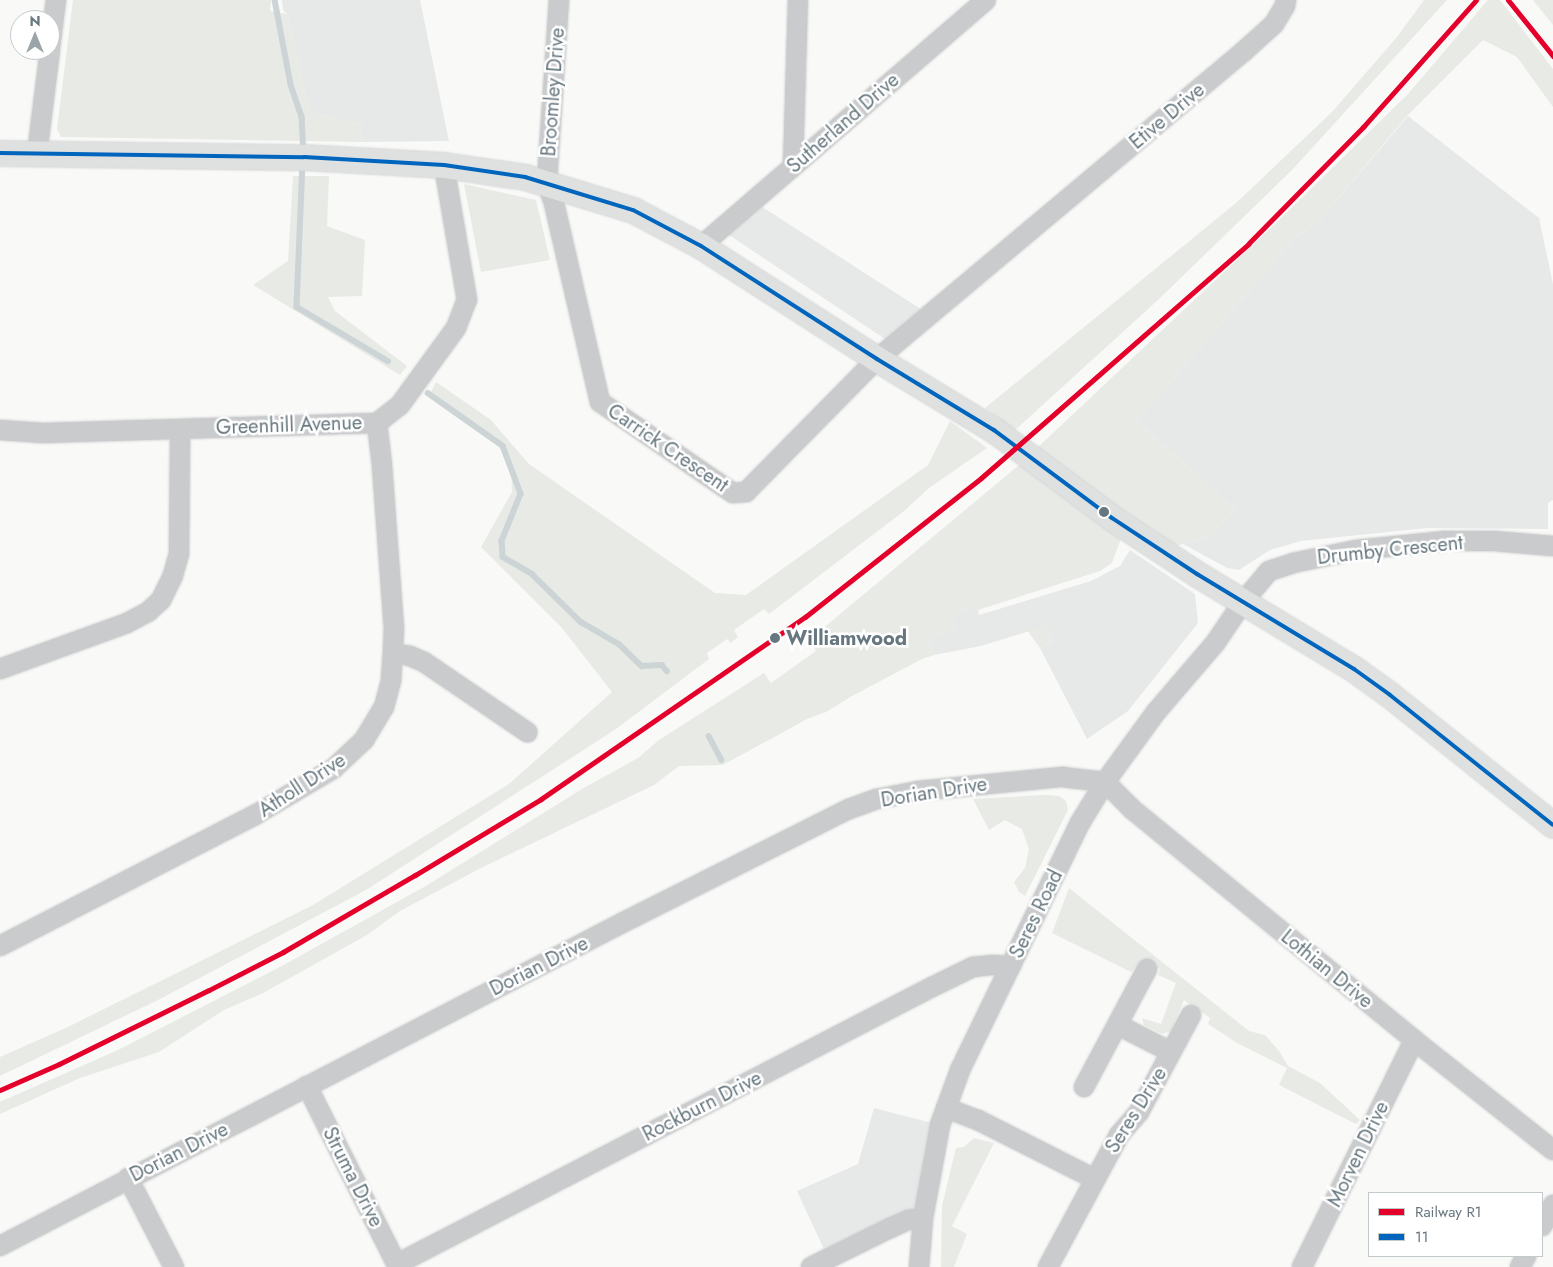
<!DOCTYPE html>
<html>
<head>
<meta charset="utf-8">
<style>
	body { margin:0 }
	#map { position:relative; width:1553px; height:1267px; overflow:hidden; background:#f9f9f8; font-family:Jost,sans-serif }
	div>[style] { position:absolute }
	.built>* { inset:0; background:#e7e9e8 }
	.green>* { inset:0; background:#e8eae6 }
	.stream>* { height:5.5px; margin:-2.75px; padding:0 2.75px; transform-origin:2.75px; border-radius:2.75px; background:#ccd4d6 }
	.roads { filter:drop-shadow(0 0 1px #d4d5d5) drop-shadow(0 0 1px #d4d5d5) }
	.minor>* { height:20px; margin:-10px; padding:0 10px; transform-origin:10px; border-radius:10px; background:#cacbcc }
	.major>* { height:25px; margin:-12.5px; padding:0 12.5px; transform-origin:12.5px; border-radius:12.5px; background:#dfe0e0 }
	.bus-1>* { height:4px; margin:-2px; padding:0 2px; transform-origin:2px; border-radius:2px; background:#0065bd }
	.rail-1>* { height:5px; margin:-2.5px; padding:0 2.5px; transform-origin:2.5px; border-radius:2.5px; background:#e4002b }
	.dots>* { width:14px; height:14px; translate:-50% -50%; box-sizing:border-box; border:2px solid #fff; border-radius:50% }
	span { translate:-50% -50%; white-space:nowrap; text-align:center; line-height:1.15; -webkit-text-stroke:5px #fff; paint-order:stroke }
	.street-label { font-size:20px; color:#67777f }
	.stop-label { font-size:20px; color:#67777f; font-weight:700 }
	.left { translate:0 -50%; text-align:left }
	.legend { position:absolute; left:1368px; top:1192px; width:175px; height:65px; box-sizing:border-box; background:#fff; border:1px solid #c2c9cc; margin:0; padding:6px 9px; list-style:none; font-size:15px; color:#67777f }
	.legend li { display:flex; align-items:center; gap:10px; height:25px }
	.legend b { width:25px; border:1px solid #c2c9cc }
	.north { position:absolute; left:10px; top:10px; width:50px; height:50px; box-sizing:border-box; background:#fff; border:1px solid #c2c9cc; border-radius:50%; rotate:0deg; font-size:14px; font-weight:700; line-height:20px; text-align:center; color:#67777f }
	.north::after { content:''; display:block; margin:auto; width:18px; height:22px; background:#9aa4a9; clip-path:polygon(50% 0,100% 100%,50% 72%,0 100%) }
</style>
</head>
<body>
<div id="map">
	<div class="built">
		<div style="clip-path:polygon(282px 0,420px 0,449px 141px,363px 142px,360px 124px,310px 113px,287px 14px,283px 10px)"></div>
		<div style="clip-path:polygon(1408px 116px,1539px 218px,1553px 284px,1553px 500px,1548px 503px,1548px 529px,1428px 528px,1301px 541px,1270px 550px,1239px 570px,1227px 568px,1183px 544px,1209px 537px,1235px 509px,1137px 421px,1294px 239px,1320px 220px)"></div>
		<div style="clip-path:polygon(753px 201px,930px 315px,894px 345px,720px 229px)"></div>
		<div style="clip-path:polygon(1130px 550px,1195px 594px,1198px 623px,1128px 711px,1087px 739px,1040px 648px,1053px 642px,1046px 626px,981px 646px,934px 655px,929px 641px,957px 628px,952px 615px,971px 607px,978px 610px,979px 615px,1091px 581px,1120px 566px)"></div>
		<div style="clip-path:polygon(874px 1108px,940px 1125px,923px 1218px,828px 1258px,797px 1191px,858px 1164px)"></div>
	</div>
	<div class="green">
		<div style="clip-path:polygon(73px 0,271px 0,270px 11px,287px 14px,310px 113px,360px 124px,363px 142px,61px 137px,57px 129px)"></div>
		<div style="clip-path:polygon(1424px 0,1447px 0,1292px 170px,1159px 299px,1014px 431px,985px 408px,1236px 203px,1332px 112px,1397px 37px)"></div>
		<div style="clip-path:polygon(1488px 0,1500px 0,1553px 69px,1553px 107px,1517px 57px,1483px 40px,1407px 116px,1320px 220px,1294px 239px,1137px 421px,1235px 509px,1209px 537px,1161px 550px,1125px 527px,1112px 563px,1100px 571px,978px 610px,971px 607px,952px 615px,958px 628px,929px 641px,934px 655px,922px 659px,852px 696px,826px 712px,807px 719px,723px 765px,679px 766px,654px 785px,481px 868px,400px 911px,367px 935px,263px 993px,224px 1010px,159px 1052px,80px 1078px,0 1114px,0 1102px,118px 1050px,280px 967px,424px 887px,582px 789px,638px 758px,659px 740px,764px 673px,771px 683px,816px 651px,809px 640px,1018px 466px,1276px 223px,1408px 94px)"></div>
		<div style="clip-path:polygon(1533px 0,1553px 0,1553px 25px)"></div>
		<div style="clip-path:polygon(293px 176px,329px 176px,327px 226px,365px 240px,362px 296px,328px 297px,335px 311px,407px 366px,400px 375px,253px 285px,288px 261px)"></div>
		<div style="clip-path:polygon(464px 184px,536px 200px,550px 260px,481px 272px)"></div>
		<div style="clip-path:polygon(436px 382px,491px 420px,529px 464px,715px 593px,746px 595px,928px 465px,950px 421px,987px 448px,929px 488px,904px 511px,769px 614px,764px 609px,734px 630px,738px 637px,731px 643px,727px 639px,707px 653px,709px 659px,616px 729px,366px 890px,158px 1000px,0 1076px,0 1057px,68px 1027px,313px 905px,509px 784px,612px 692px,562px 628px,481px 547px,512px 492px,511px 462px,502px 444px,431px 392px)"></div>
		<div style="clip-path:polygon(1046px 626px,1053px 642px,1040px 648px,1027px 630px)"></div>
		<div style="clip-path:polygon(1044px 795px,1059px 796px,1066px 801px,1068px 810px,1025px 896px,1019px 892px,1014px 882px,1025px 868px,1029px 849px,1022px 829px,1005px 820px,989px 830px,973px 799px)"></div>
		<div style="clip-path:polygon(1069px 888px,1249px 1031px,1265px 1035px,1279px 1051px,1288px 1066px,1320px 1083px,1360px 1120px,1356px 1124px,1279px 1085px,1287px 1068px,1237px 1043px,1208px 1024px,1210px 1018px,1184px 1000px,1171px 1031px,1162px 1034px,1144px 1025px,1142px 1018px,1161px 1024px,1176px 983px,1158px 975px,1160px 969px,1142px 960px,1131px 972px,1052px 933px)"></div>
		<div style="clip-path:polygon(974px 1138px,994px 1143px,952px 1226px,967px 1234px,954px 1267px,941px 1267px,942px 1206px,956px 1148px,964px 1147px)"></div>
	</div>
	<div class="stream">
		<div style="left:275px;top:0;width:86px;rotate:79.3deg"></div>
		<div style="left:291px;top:85px;width:34px;rotate:71deg"></div>
		<div style="left:302px;top:117px;width:34px;rotate:87deg"></div>
		<div style="left:303px;top:163px;width:144px;rotate:92.4deg"></div>
		<div style="left:297px;top:307px;width:106px;rotate:30.7deg"></div>
		<div style="left:428px;top:393px;width:92px;rotate:35.2deg"></div>
		<div style="left:503px;top:446px;width:51px;rotate:69.4deg"></div>
		<div style="left:521px;top:494px;width:51px;rotate:112deg"></div>
		<div style="left:502px;top:541px;width:16px;rotate:86deg"></div>
		<div style="left:503px;top:557px;width:34px;rotate:30deg"></div>
		<div style="left:532px;top:574px;width:69px;rotate:44.4deg"></div>
		<div style="left:581px;top:622px;width:44px;rotate:30.1deg"></div>
		<div style="left:619px;top:644px;width:32px;rotate:44deg"></div>
		<div style="left:642px;top:666px;width:20px;rotate:-3deg"></div>
		<div style="left:662px;top:665px;width:8px;rotate:50deg"></div>
		<div style="left:709px;top:736px;width:27px;rotate:62deg"></div>
	</div>
	<div class="roads">
		<div class="minor">
			<div style="left:559px;top:0;width:183px;rotate:93.8deg"></div>
			<div style="left:547px;top:183px;width:21px;rotate:71deg"></div>
			<div style="left:554px;top:203px;width:204px;rotate:77deg"></div>
			<div style="left:600px;top:402px;width:161px;rotate:34.4deg"></div>
			<div style="left:733px;top:493px;width:13px;rotate:-4deg"></div>
			<div style="left:746px;top:492px;width:187px;rotate:-45.4deg"></div>
			<div style="left:877px;top:359px;width:478px;rotate:-40deg"></div>
			<div style="left:1243px;top:52px;width:42px;rotate:-42.1deg"></div>
			<div style="left:1274px;top:24px;width:21px;rotate:-59deg"></div>
			<div style="left:1285px;top:6px;width:6px;rotate:-81deg"></div>
			<div style="left:50px;top:48px;width:48px;rotate:-82.9deg"></div>
			<div style="left:37px;top:154px;width:105px;rotate:-82.9deg"></div>
			<div style="left:793px;top:166px;width:166px;rotate:-88.3deg"></div>
			<div style="left:701px;top:246px;width:376px;rotate:-40.8deg"></div>
			<div style="left:0;top:430px;width:43px;rotate:4deg"></div>
			<div style="left:43px;top:433px;width:334px;rotate:-1.7deg"></div>
			<div style="left:377px;top:423px;width:29px;rotate:-38deg"></div>
			<div style="left:400px;top:405px;width:95px;rotate:-54deg"></div>
			<div style="left:456px;top:328px;width:30px;rotate:-69deg"></div>
			<div style="left:467px;top:300px;width:137px;rotate:-99.7deg"></div>
			<div style="left:393px;top:653px;width:17px;rotate:10deg"></div>
			<div style="left:410px;top:656px;width:15px;rotate:23deg"></div>
			<div style="left:424px;top:662px;width:125px;rotate:34.2deg"></div>
			<div style="left:0;top:669px;width:135px;rotate:-19.9deg"></div>
			<div style="left:127px;top:623px;width:24px;rotate:-28deg"></div>
			<div style="left:148px;top:612px;width:18px;rotate:-43deg"></div>
			<div style="left:161px;top:600px;width:28px;rotate:-64deg"></div>
			<div style="left:173px;top:575px;width:22px;rotate:-74deg"></div>
			<div style="left:179px;top:554px;width:125px;rotate:-89.5deg"></div>
			<div style="left:0;top:946px;width:287px;rotate:-27.2deg"></div>
			<div style="left:255px;top:815px;width:92px;rotate:-30.7deg"></div>
			<div style="left:334px;top:768px;width:41px;rotate:-43deg"></div>
			<div style="left:364px;top:740px;width:39px;rotate:-59deg"></div>
			<div style="left:384px;top:707px;width:28px;rotate:-75deg"></div>
			<div style="left:391px;top:680px;width:27px;rotate:-86deg"></div>
			<div style="left:393px;top:653px;width:24px;rotate:-88deg"></div>
			<div style="left:394px;top:629px;width:164px;rotate:-94.2deg"></div>
			<div style="left:382px;top:465px;width:42px;rotate:-96.8deg"></div>
			<div style="left:1118px;top:1025px;width:59px;rotate:27deg"></div>
			<div style="left:307px;top:1086px;width:203px;rotate:63.3deg"></div>
			<div style="left:1084px;top:1087px;width:134px;rotate:-61.9deg"></div>
			<div style="left:946px;top:1108px;width:34px;rotate:21deg"></div>
			<div style="left:978px;top:1120px;width:131px;rotate:26.8deg"></div>
			<div style="left:128px;top:1178px;width:100px;rotate:62.7deg"></div>
			<div style="left:1542px;top:1226px;width:24px;rotate:-62deg"></div>
			<div style="left:0;top:1246px;width:701px;rotate:-27.44deg"></div>
			<div style="left:622px;top:923px;width:254px;rotate:-26.7deg"></div>
			<div style="left:849px;top:809px;width:30px;rotate:-20deg"></div>
			<div style="left:877px;top:799px;width:42px;rotate:-11deg"></div>
			<div style="left:918px;top:791px;width:145px;rotate:-5.6deg"></div>
			<div style="left:1062px;top:777px;width:43px;rotate:6.6deg"></div>
			<div style="left:1105px;top:782px;width:38px;rotate:45deg"></div>
			<div style="left:1132px;top:809px;width:365px;rotate:39.3deg"></div>
			<div style="left:1414px;top:1040px;width:177px;rotate:38.4deg"></div>
			<div style="left:397px;top:1264px;width:602px;rotate:-27.37deg"></div>
			<div style="left:932px;top:987px;width:46px;rotate:-26deg"></div>
			<div style="left:973px;top:967px;width:20px;rotate:-6deg"></div>
			<div style="left:993px;top:965px;width:18px;rotate:3deg"></div>
			<div style="left:811px;top:1267px;width:88px;rotate:-26.3deg"></div>
			<div style="left:890px;top:1228px;width:20px;rotate:-24deg"></div>
			<div style="left:908px;top:1220px;width:15px;rotate:-8deg"></div>
			<div style="left:919px;top:1267px;width:49px;rotate:-85.3deg"></div>
			<div style="left:923px;top:1218px;width:95px;rotate:-79.6deg"></div>
			<div style="left:940px;top:1125px;width:59px;rotate:-70deg"></div>
			<div style="left:960px;top:1070px;width:275px;rotate:-64.1deg"></div>
			<div style="left:1080px;top:823px;width:48px;rotate:-58.6deg"></div>
			<div style="left:1105px;top:782px;width:87px;rotate:-53.9deg"></div>
			<div style="left:1156px;top:712px;width:92px;rotate:-49.4deg"></div>
			<div style="left:1216px;top:642px;width:48px;rotate:-56deg"></div>
			<div style="left:1243px;top:602px;width:40px;rotate:-50deg"></div>
			<div style="left:1269px;top:571px;width:25px;rotate:-18deg"></div>
			<div style="left:1293px;top:563px;width:64px;rotate:-11.7deg"></div>
			<div style="left:1356px;top:550px;width:90px;rotate:-5.7deg"></div>
			<div style="left:1446px;top:541px;width:48px"></div>
			<div style="left:1494px;top:541px;width:59px;rotate:4.8deg"></div>
			<div style="left:1048px;top:1267px;width:150px;rotate:-61.7deg"></div>
			<div style="left:1119px;top:1135px;width:30px;rotate:-49deg"></div>
			<div style="left:1139px;top:1112px;width:110px;rotate:-61.8deg"></div>
			<div style="left:1302px;top:1267px;width:253px;rotate:-63.7deg"></div>
			<div style="left:1520px;top:1267px;width:13px;rotate:-61deg"></div>
		</div>
		<div class="major">
			<div style="left:0;top:153px;width:304px;rotate:0.8deg"></div>
			<div style="left:304px;top:157px;width:140px;rotate:3.3deg"></div>
			<div style="left:444px;top:165px;width:82px;rotate:8.4deg"></div>
			<div style="left:525px;top:177px;width:113px;rotate:17deg"></div>
			<div style="left:633px;top:210px;width:77px;rotate:27.9deg"></div>
			<div style="left:701px;top:246px;width:209px;rotate:32.7deg"></div>
			<div style="left:877px;top:359px;width:137px;rotate:31.3deg"></div>
			<div style="left:994px;top:430px;width:147px;rotate:36.7deg"></div>
			<div style="left:1112px;top:518px;width:102px;rotate:33.4deg"></div>
			<div style="left:1197px;top:574px;width:184px;rotate:31.2deg"></div>
			<div style="left:1354px;top:669px;width:44px;rotate:35.8deg"></div>
			<div style="left:1390px;top:695px;width:208px;rotate:38.6deg"></div>
		</div>
	</div>
	<div class="bus-1">
		<div style="left:0;top:153px;width:304px;rotate:0.8deg"></div>
		<div style="left:304px;top:157px;width:140px;rotate:3.3deg"></div>
		<div style="left:444px;top:165px;width:82px;rotate:8.4deg"></div>
		<div style="left:525px;top:177px;width:113px;rotate:17deg"></div>
		<div style="left:633px;top:210px;width:77px;rotate:27.9deg"></div>
		<div style="left:701px;top:246px;width:209px;rotate:32.7deg"></div>
		<div style="left:877px;top:359px;width:137px;rotate:31.3deg"></div>
		<div style="left:994px;top:430px;width:147px;rotate:36.7deg"></div>
		<div style="left:1112px;top:518px;width:102px;rotate:33.4deg"></div>
		<div style="left:1197px;top:574px;width:184px;rotate:31.2deg"></div>
		<div style="left:1354px;top:669px;width:44px;rotate:35.8deg"></div>
		<div style="left:1390px;top:695px;width:208px;rotate:38.6deg"></div>
	</div>
	<div class="rail-1">
		<div style="left:1508px;top:0;width:72px;rotate:51.2deg"></div>
		<div style="left:0;top:1090px;width:64px;rotate:-23.8deg"></div>
		<div style="left:59px;top:1064px;width:167px;rotate:-26.3deg"></div>
		<div style="left:209px;top:990px;width:83px;rotate:-27.2deg"></div>
		<div style="left:283px;top:952px;width:153px;rotate:-30.3deg"></div>
		<div style="left:415px;top:875px;width:147px;rotate:-31.1deg"></div>
		<div style="left:541px;top:799px;width:321px;rotate:-34.6deg"></div>
		<div style="left:805px;top:617px;width:224px;rotate:-38.3deg"></div>
		<div style="left:981px;top:478px;width:356px;rotate:-41.2deg"></div>
		<div style="left:1249px;top:243px;width:163px;rotate:-45.5deg"></div>
		<div style="left:1363px;top:127px;width:170px;rotate:-48.3deg"></div>
	</div>
	<div class="dots">
		<div style="left:1104px;top:512px;background:#67777f"></div>
		<div style="left:775px;top:638px;background:#67777f"></div>
	</div>
	<div class="street-label">
		<span style="left:553px;top:92px;rotate:-86deg">Broomley Drive</span>
		<span style="left:1167px;top:116px;rotate:-40deg">Etive Drive</span>
		<span style="left:843px;top:123px;rotate:-41deg">Sutherland Drive</span>
		<span style="left:289px;top:425px;rotate:-2deg">Greenhill Avenue</span>
		<span style="left:668px;top:448px;rotate:34deg">Carrick Crescent</span>
		<span style="left:1390px;top:550px;rotate:-6deg">Drumby Crescent</span>
		<span style="left:302px;top:785px;rotate:-33deg">Atholl Drive</span>
		<span style="left:934px;top:792px;rotate:-9deg">Dorian Drive</span>
		<span style="left:1036px;top:914px;rotate:-64deg">Seres Road</span>
		<span style="left:539px;top:966px;rotate:-27deg">Dorian Drive</span>
		<span style="left:1327px;top:969px;rotate:39deg">Lothian Drive</span>
		<span style="left:702px;top:1106px;rotate:-27deg">Rockburn Drive</span>
		<span style="left:1136px;top:1110px;rotate:-58deg">Seres Drive</span>
		<span style="left:179px;top:1152px;rotate:-27deg">Dorian Drive</span>
		<span style="left:1358px;top:1154px;rotate:-64deg">Morven Drive</span>
		<span style="left:353px;top:1177px;rotate:63deg">Struma Drive</span>
	</div>
	<div class="stop-label">
		<span class="left" style="left:786px;top:638px">Williamwood</span>
	</div>
	<ul class="legend">
	<li><b style="height:6px;background:#e4002b"></b>Railway R1</li>
	<li><b style="height:6px;background:#0065bd"></b>11</li>
	</ul>
	<div class="north">N</div>
</div>
</body>
</html>
